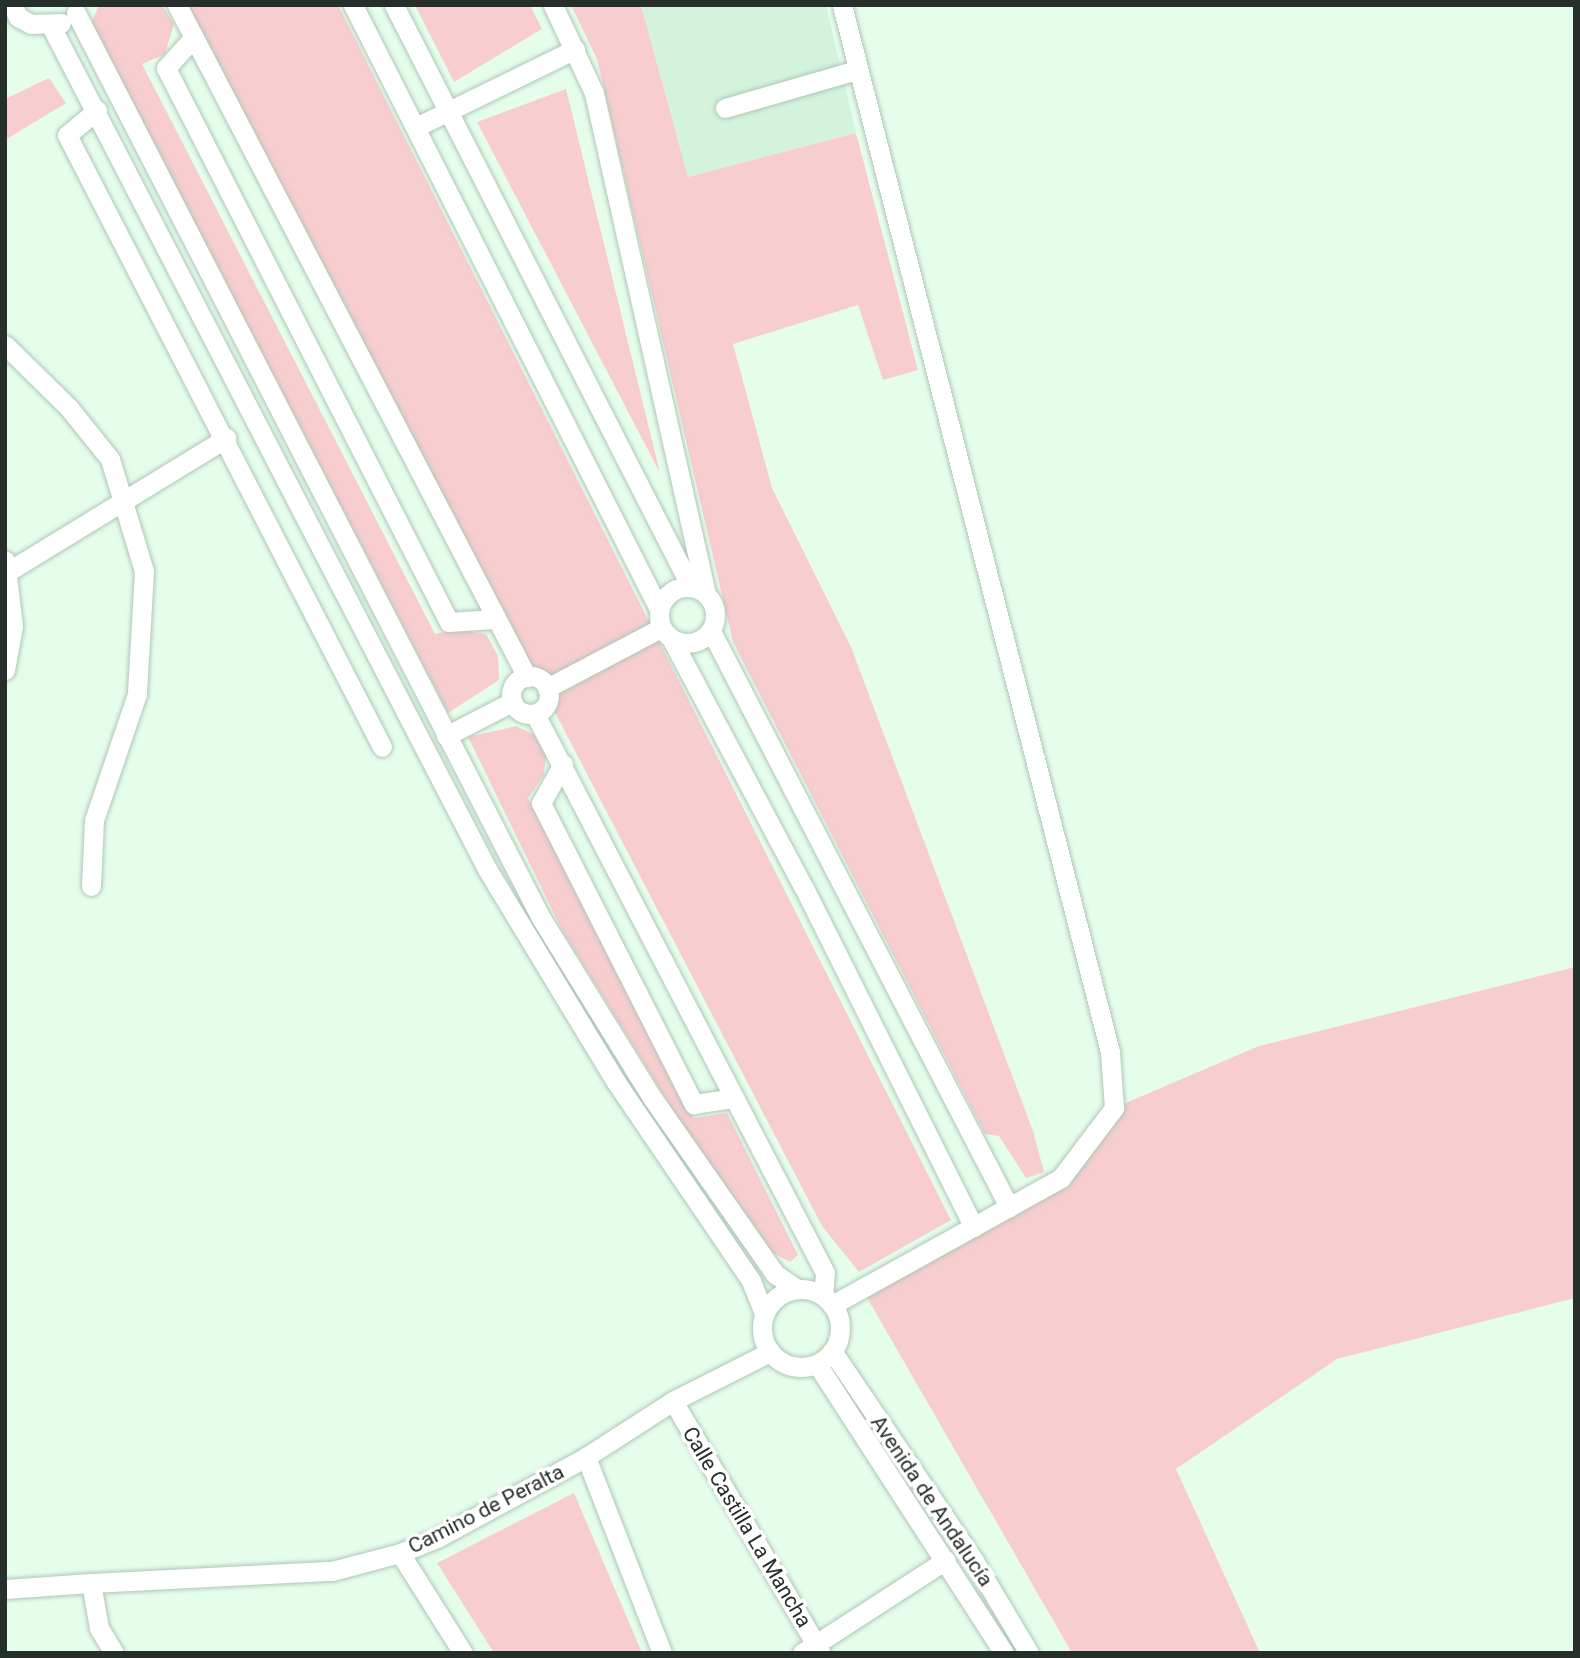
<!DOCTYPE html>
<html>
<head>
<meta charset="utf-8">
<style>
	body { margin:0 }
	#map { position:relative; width:1580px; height:1658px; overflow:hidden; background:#e5feec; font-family:Roboto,sans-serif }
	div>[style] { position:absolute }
	.built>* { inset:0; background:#d4f3dd }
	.green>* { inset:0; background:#f7cdcf }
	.roads { filter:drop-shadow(0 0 2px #afc6b6) drop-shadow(0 0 2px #afc6b6) }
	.minor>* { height:19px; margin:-9.5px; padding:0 9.5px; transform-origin:9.5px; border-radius:9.5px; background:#fff }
	.minor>.ring { margin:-9.5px; padding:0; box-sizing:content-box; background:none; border:19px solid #fff; border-radius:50% }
	span { translate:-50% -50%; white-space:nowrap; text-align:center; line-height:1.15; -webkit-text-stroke:7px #fff; paint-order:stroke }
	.street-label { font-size:21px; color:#262f29 }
	.frame { position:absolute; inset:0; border:7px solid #262f29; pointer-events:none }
</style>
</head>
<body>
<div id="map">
	<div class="built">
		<div style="clip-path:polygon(641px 5px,826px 5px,856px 133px,688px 177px)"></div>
	</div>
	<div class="green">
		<div style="clip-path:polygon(99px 5px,162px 5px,174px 24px,165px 54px,142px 64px,435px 634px,457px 630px,486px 634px,498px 656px,499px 680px,448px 713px,91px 24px)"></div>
		<div style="clip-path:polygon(187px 5px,338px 5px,951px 1220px,859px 1272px,822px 1226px)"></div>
		<div style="clip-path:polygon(415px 5px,530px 5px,542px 29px,454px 82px)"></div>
		<div style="clip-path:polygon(571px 5px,641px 5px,688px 177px,856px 133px,918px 370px,883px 380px,858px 305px,733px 344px,772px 488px,851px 647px,1033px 1131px,1044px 1172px,1026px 1178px,999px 1136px,985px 1134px,733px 642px,597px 59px)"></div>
		<div style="clip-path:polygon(49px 78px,66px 103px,5px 140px,5px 99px)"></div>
		<div style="clip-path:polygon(566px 89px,660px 473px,477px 122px)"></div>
		<div style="clip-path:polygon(516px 726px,535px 735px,546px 755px,544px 775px,528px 798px,614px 967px,694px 1118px,727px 1113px,798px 1255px,790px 1262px,773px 1253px,671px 1107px,563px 932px,468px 737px)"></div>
		<div style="clip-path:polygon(1575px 967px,1575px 1298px,1337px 1359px,1176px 1469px,1260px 1653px,1072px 1653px,862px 1289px,1061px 1178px,1114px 1108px,1259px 1046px)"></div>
		<div style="clip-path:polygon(574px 1493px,642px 1653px,494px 1653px,437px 1563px)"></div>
	</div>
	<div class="roads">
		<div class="minor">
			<div style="left:12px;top:5px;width:13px;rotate:63deg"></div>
			<div style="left:18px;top:17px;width:15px;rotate:28deg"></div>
			<div style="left:31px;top:24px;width:30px;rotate:-2deg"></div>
			<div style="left:177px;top:5px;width:758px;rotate:62.49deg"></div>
			<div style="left:353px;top:5px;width:677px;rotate:63.13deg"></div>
			<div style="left:394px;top:5px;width:653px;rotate:62.96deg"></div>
			<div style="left:553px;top:5px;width:97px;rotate:65deg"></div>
			<div style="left:594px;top:93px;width:513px;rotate:77.4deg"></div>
			<div style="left:76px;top:13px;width:1017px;rotate:62.81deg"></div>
			<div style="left:541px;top:918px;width:213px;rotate:58.3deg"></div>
			<div style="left:653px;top:1099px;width:213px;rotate:55.1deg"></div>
			<div style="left:775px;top:1274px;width:27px;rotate:34deg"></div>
			<div style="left:51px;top:26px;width:949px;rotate:62.65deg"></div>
			<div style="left:487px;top:869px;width:249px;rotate:58.8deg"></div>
			<div style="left:616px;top:1082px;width:240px;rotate:55.8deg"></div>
			<div style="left:751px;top:1281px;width:35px;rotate:68deg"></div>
			<div style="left:194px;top:37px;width:42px;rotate:132.1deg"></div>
			<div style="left:166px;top:68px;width:622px;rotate:62.94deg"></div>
			<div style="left:449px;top:622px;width:45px;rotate:-3.8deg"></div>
			<div style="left:725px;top:108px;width:137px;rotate:-16.1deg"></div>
			<div style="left:97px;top:110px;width:39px;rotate:140deg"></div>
			<div style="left:67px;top:135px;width:688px;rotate:62.76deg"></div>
			<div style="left:416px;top:127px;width:177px;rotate:-26.1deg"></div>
			<div style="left:5px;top:345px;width:90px;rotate:44.5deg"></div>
			<div style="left:69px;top:408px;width:65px;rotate:51.2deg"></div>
			<div style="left:110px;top:459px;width:117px;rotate:73.1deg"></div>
			<div style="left:144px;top:571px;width:123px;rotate:93.3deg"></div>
			<div style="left:137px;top:694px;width:133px;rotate:108.8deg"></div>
			<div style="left:94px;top:820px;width:66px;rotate:92.6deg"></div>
			<div style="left:9px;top:571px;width:255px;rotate:-31.5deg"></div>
			<div class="ring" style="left:659px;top:587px;width:37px;height:37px"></div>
			<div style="left:711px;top:631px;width:649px;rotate:62.64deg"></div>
			<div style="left:672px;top:640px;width:281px;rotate:62deg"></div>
			<div style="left:804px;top:888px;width:379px;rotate:63.4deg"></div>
			<div style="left:5px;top:670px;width:45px;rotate:-79.7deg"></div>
			<div style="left:13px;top:626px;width:66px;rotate:-96.9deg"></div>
			<div class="ring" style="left:511px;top:676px;width:19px;height:19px"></div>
			<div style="left:547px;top:688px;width:129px;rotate:-27.8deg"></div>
			<div style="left:535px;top:714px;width:619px;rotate:62.57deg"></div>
			<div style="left:820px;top:1263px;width:11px;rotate:63deg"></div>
			<div style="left:825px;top:1273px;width:23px;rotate:95deg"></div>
			<div style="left:446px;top:736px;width:74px;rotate:-27.3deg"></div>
			<div style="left:563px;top:764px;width:45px;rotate:119.4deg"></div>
			<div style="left:541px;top:803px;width:338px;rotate:63.1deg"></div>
			<div style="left:694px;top:1104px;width:40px;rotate:-8.5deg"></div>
			<div class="ring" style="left:762px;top:1289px;width:59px;height:59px"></div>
			<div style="left:832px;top:1305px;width:262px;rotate:-29deg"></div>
			<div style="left:1061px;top:1178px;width:88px;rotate:-52.9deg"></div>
			<div style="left:1114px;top:1108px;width:56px;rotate:-94.1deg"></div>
			<div style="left:1110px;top:1052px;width:1081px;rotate:-104.36deg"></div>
			<div style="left:832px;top:1351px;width:254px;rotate:55.9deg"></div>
			<div style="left:974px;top:1561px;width:107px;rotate:59.1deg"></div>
			<div style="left:817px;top:1364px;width:344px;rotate:57.1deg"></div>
			<div style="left:673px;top:1401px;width:292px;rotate:59.6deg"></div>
			<div style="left:586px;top:1457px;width:210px;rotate:68.8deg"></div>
			<div style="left:400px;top:1553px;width:118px;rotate:57.8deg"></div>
			<div style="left:91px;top:1583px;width:241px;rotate:-2.9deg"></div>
			<div style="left:332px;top:1571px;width:70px;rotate:-14.8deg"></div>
			<div style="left:400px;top:1553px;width:40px;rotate:-22deg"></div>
			<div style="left:437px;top:1538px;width:170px;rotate:-28.5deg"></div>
			<div style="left:586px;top:1457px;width:103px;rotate:-32.8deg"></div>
			<div style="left:673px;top:1401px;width:109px;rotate:-26.8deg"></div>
			<div style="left:5px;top:1589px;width:86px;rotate:-4deg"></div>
			<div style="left:91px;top:1583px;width:46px;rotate:79.9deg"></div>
			<div style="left:99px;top:1628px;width:29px;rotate:59deg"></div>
			<div style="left:802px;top:1653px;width:171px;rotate:-32.9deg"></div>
		</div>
	</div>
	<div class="street-label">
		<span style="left:932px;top:1501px;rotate:56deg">Avenida de Andalucía</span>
		<span style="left:486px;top:1509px;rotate:-27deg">Camino de Peralta</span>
		<span style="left:747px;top:1527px;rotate:59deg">Calle Castilla La Mancha</span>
	</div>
	<div class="frame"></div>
</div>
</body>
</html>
